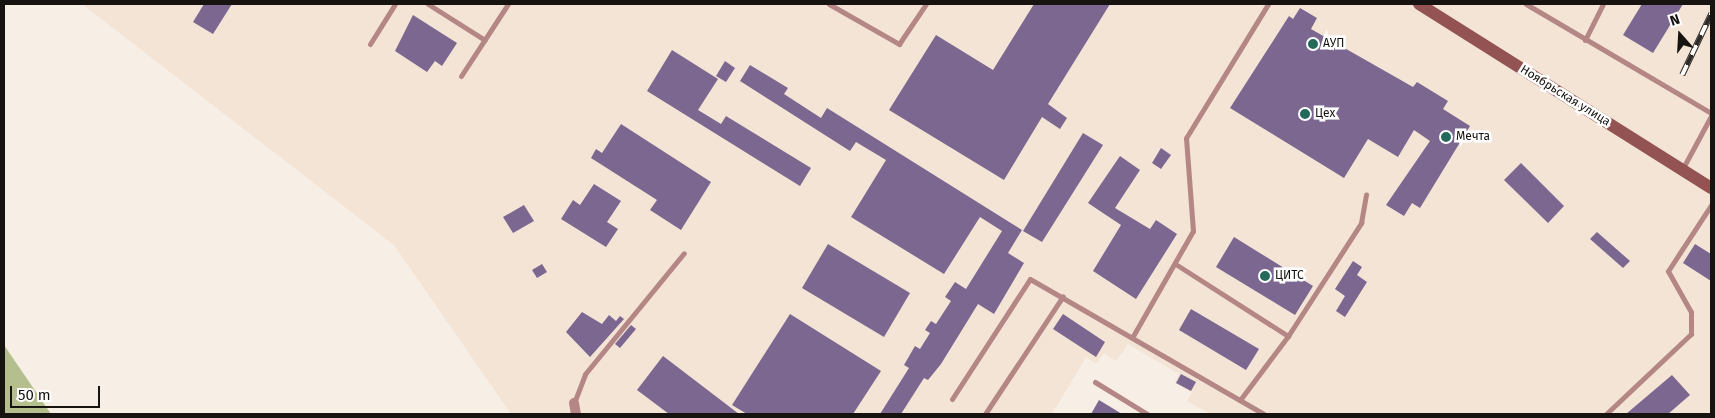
<!DOCTYPE html>
<html>
<head>
<meta charset="utf-8">
<style>
	body { margin:0 }
	#map { position:relative; width:1715px; height:418px; overflow:hidden; background:#f7eee5; font-family:"Fira Sans",sans-serif }
	div>[style] { position:absolute }
	.built>* { inset:0; background:#f3e4d5 }
	.forest>* { inset:0; background:#b5be8d }
	.building>* { inset:0; background:#7c6790 }
	.lane>* { height:5px; margin:-2.5px; padding:0 2.5px; transform-origin:2.5px; border-radius:2.5px; background:#b48685 }
	.street>* { height:10px; margin:-5px; padding:0 5px; transform-origin:5px; border-radius:5px; background:#b48685 }
	.secondary>* { height:12px; margin:-6px; padding:0 6px; transform-origin:6px; border-radius:6px; background:#935353 }
	.rail>* { height:5.5px; margin-top:-2.75px; transform-origin:0; background:repeating-linear-gradient(90deg,#fff 0 11px,#2e2a27 0 22px); box-sizing:border-box; border-block:1px solid #2e2a27 }
	.dots>* { width:14px; height:14px; translate:-50% -50%; box-sizing:border-box; border:2px solid #fff; border-radius:50% }
	span { translate:-50% -50%; white-space:nowrap; text-align:center; line-height:1.15; -webkit-text-stroke:5px #fff; paint-order:stroke }
	.poi-label { font-size:12px; color:#161310 }
	.left { translate:0 -50%; text-align:left }
	.street-label { font-size:12px; color:#161310 }
	.frame { position:absolute; inset:0; border:5px solid #161310; pointer-events:none }
	.north { position:absolute; left:1655px; top:10px; width:50px; height:50px; -webkit-text-stroke:4px #fff; paint-order:stroke; rotate:341deg; font-size:14px; font-weight:700; line-height:20px; text-align:center; color:#161310 }
	.north::after { content:''; display:block; margin:auto; width:18px; height:22px; background:#161310; clip-path:polygon(50% 0,100% 100%,50% 72%,0 100%) }
	.scale { position:absolute; left:10px; top:386px; width:90px; height:22px; box-sizing:border-box; border:2px solid #161310; border-top:0; padding-left:6px; font-size:15px; line-height:18px; white-space:nowrap; color:#161310; -webkit-text-stroke:4px #fff; paint-order:stroke }
</style>
</head>
<body>
<div id="map">
	<div class="built">
		<div style="clip-path:polygon(82px 4px,1711px 4px,1711px 414px,1211px 414px,1187px 401px,1192px 392px,1175px 383px,1179px 374px,1128px 344px,1116px 361px,1104px 353px,1096px 364px,1086px 357px,1052px 414px,511px 414px,394px 245px)"></div>
	</div>
	<div class="forest">
		<div style="clip-path:polygon(4px 345px,51px 414px,4px 414px)"></div>
	</div>
	<div class="building">
		<div style="clip-path:polygon(204px 4px,232px 4px,213px 34px,193px 22px)"></div>
		<div style="clip-path:polygon(1034px 4px,1110px 4px,1048px 104px,1067px 118px,1060px 129px,1042px 117px,1004px 180px,889px 110px,936px 35px,993px 70px)"></div>
		<div style="clip-path:polygon(1642px 4px,1683px 4px,1653px 53px,1623px 35px)"></div>
		<div style="clip-path:polygon(1300px 8px,1317px 18px,1311px 29px,1413px 87px,1417px 82px,1448px 101px,1443px 109px,1470px 126px,1420px 208px,1412px 203px,1404px 216px,1386px 205px,1430px 141px,1414px 130px,1398px 157px,1368px 139px,1344px 178px,1230px 108px,1289px 16px,1293px 19px)"></div>
		<div style="clip-path:polygon(413px 15px,457px 43px,442px 66px,435px 61px,427px 72px,395px 51px)"></div>
		<div style="clip-path:polygon(672px 50px,718px 79px,698px 110px,721px 124px,726px 116px,811px 168px,800px 186px,647px 91px)"></div>
		<div style="clip-path:polygon(725px 61px,735px 68px,726px 82px,716px 76px)"></div>
		<div style="clip-path:polygon(750px 65px,788px 88px,784px 94px,821px 118px,827px 108px,1022px 230px,1008px 253px,1024px 263px,994px 314px,978px 304px,941px 364px,928px 380px,924px 378px,901px 414px,880px 414px,909px 368px,904px 365px,915px 346px,920px 349px,930px 333px,925px 330px,931px 321px,936px 324px,951px 301px,945px 297px,955px 282px,966px 289px,1002px 231px,980px 217px,944px 274px,851px 217px,886px 160px,856px 142px,850px 151px,740px 81px)"></div>
		<div style="clip-path:polygon(621px 124px,711px 182px,681px 230px,650px 210px,657px 200px,591px 158px,596px 149px,602px 153px)"></div>
		<div style="clip-path:polygon(1083px 133px,1103px 145px,1042px 242px,1023px 231px)"></div>
		<div style="clip-path:polygon(1161px 148px,1171px 155px,1161px 169px,1152px 163px)"></div>
		<div style="clip-path:polygon(1120px 156px,1140px 170px,1115px 208px,1150px 229px,1156px 220px,1177px 234px,1136px 299px,1093px 271px,1121px 225px,1088px 203px)"></div>
		<div style="clip-path:polygon(1521px 163px,1564px 206px,1548px 223px,1504px 180px)"></div>
		<div style="clip-path:polygon(594px 184px,621px 201px,607px 222px,618px 229px,606px 247px,561px 219px,573px 200px,580px 205px)"></div>
		<div style="clip-path:polygon(524px 205px,534px 221px,513px 233px,503px 217px)"></div>
		<div style="clip-path:polygon(1597px 232px,1630px 261px,1623px 268px,1590px 239px)"></div>
		<div style="clip-path:polygon(1234px 237px,1313px 286px,1295px 315px,1216px 267px)"></div>
		<div style="clip-path:polygon(828px 244px,910px 293px,884px 337px,802px 288px)"></div>
		<div style="clip-path:polygon(1695px 244px,1711px 254px,1711px 281px,1683px 263px)"></div>
		<div style="clip-path:polygon(1353px 261px,1362px 267px,1357px 275px,1367px 282px,1345px 317px,1336px 311px,1345px 296px,1335px 289px)"></div>
		<div style="clip-path:polygon(542px 264px,547px 272px,537px 278px,532px 270px)"></div>
		<div style="clip-path:polygon(1191px 309px,1259px 349px,1246px 370px,1179px 330px)"></div>
		<div style="clip-path:polygon(582px 312px,602px 324px,609px 315px,616px 321px,620px 316px,624px 319px,590px 357px,566px 332px)"></div>
		<div style="clip-path:polygon(790px 314px,881px 371px,853px 414px,747px 414px,732px 405px)"></div>
		<div style="clip-path:polygon(1063px 314px,1105px 342px,1096px 357px,1053px 329px)"></div>
		<div style="clip-path:polygon(631px 325px,636px 329px,620px 348px,615px 344px)"></div>
		<div style="clip-path:polygon(663px 356px,739px 414px,669px 414px,637px 390px)"></div>
		<div style="clip-path:polygon(1181px 374px,1196px 382px,1191px 391px,1176px 383px)"></div>
		<div style="clip-path:polygon(1672px 375px,1690px 395px,1668px 414px,1626px 414px)"></div>
		<div style="clip-path:polygon(1099px 400px,1122px 414px,1091px 414px)"></div>
	</div>
	<div class="lane">
		<div style="left:428px;top:4px;width:67px;rotate:32.3deg"></div>
		<div style="left:829px;top:4px;width:81px;rotate:29.7deg"></div>
		<div style="left:899px;top:44px;width:48px;rotate:-56deg"></div>
		<div style="left:1526px;top:4px;width:215px;rotate:30.5deg"></div>
		<div style="left:1585px;top:40px;width:40px;rotate:-63.4deg"></div>
		<div style="left:370px;top:44px;width:47px;rotate:-58deg"></div>
		<div style="left:461px;top:76px;width:86px;rotate:-56.9deg"></div>
		<div style="left:1683px;top:168px;width:59px;rotate:-61.7deg"></div>
		<div style="left:1177px;top:265px;width:132px;rotate:32.6deg"></div>
		<div style="left:1288px;top:336px;width:80px;rotate:126.9deg"></div>
		<div style="left:1133px;top:336px;width:121px;rotate:-60.3deg"></div>
		<div style="left:1193px;top:231px;width:93px;rotate:-94.3deg"></div>
		<div style="left:1186px;top:138px;width:157px;rotate:-58.5deg"></div>
		<div style="left:1288px;top:336px;width:135px;rotate:-57.1deg"></div>
		<div style="left:1361px;top:223px;width:29px;rotate:-80deg"></div>
		<div style="left:1095px;top:382px;width:61px;rotate:31.6deg"></div>
		<div style="left:952px;top:399px;width:143px;rotate:-57deg"></div>
		<div style="left:1030px;top:279px;width:270px;rotate:30deg"></div>
		<div style="left:574px;top:403px;width:31px;rotate:-69deg"></div>
		<div style="left:585px;top:374px;width:156px;rotate:-50.7deg"></div>
		<div style="left:985px;top:414px;width:141px;rotate:-56.5deg"></div>
		<div style="left:1606px;top:414px;width:117px;rotate:-43.3deg"></div>
		<div style="left:1691px;top:334px;width:22px;rotate:-90deg"></div>
		<div style="left:1691px;top:312px;width:47px;rotate:-119.3deg"></div>
		<div style="left:1668px;top:271px;width:79px;rotate:-56.9deg"></div>
	</div>
	<div class="street">
		<div style="left:574px;top:403px;width:11px;rotate:80deg"></div>
	</div>
	<div class="secondary">
		<div style="left:1419px;top:4px;width:345px;rotate:32.2deg"></div>
	</div>
	<div class="rail">
		<div style="left:1682px;top:75px;width:68px;rotate:-64.6deg"></div>
	</div>
	<div class="dots">
		<div style="left:1313px;top:44px;background:#246a5c"></div>
		<div style="left:1305px;top:114px;background:#246a5c"></div>
		<div style="left:1446px;top:137px;background:#246a5c"></div>
		<div style="left:1265px;top:276px;background:#246a5c"></div>
	</div>
	<div class="poi-label">
		<span class="left" style="left:1323px;top:44px">АУП</span>
		<span class="left" style="left:1315px;top:114px">Цех</span>
		<span class="left" style="left:1456px;top:137px">Мечта</span>
		<span class="left" style="left:1275px;top:276px">ЦИТС</span>
	</div>
	<div class="street-label">
		<span style="left:1565px;top:96px;rotate:32deg">Ноябрьская улица</span>
	</div>
	<div class="frame"></div>
	<div class="north">N</div>
	<div class="scale">50 m</div>
</div>
</body>
</html>
